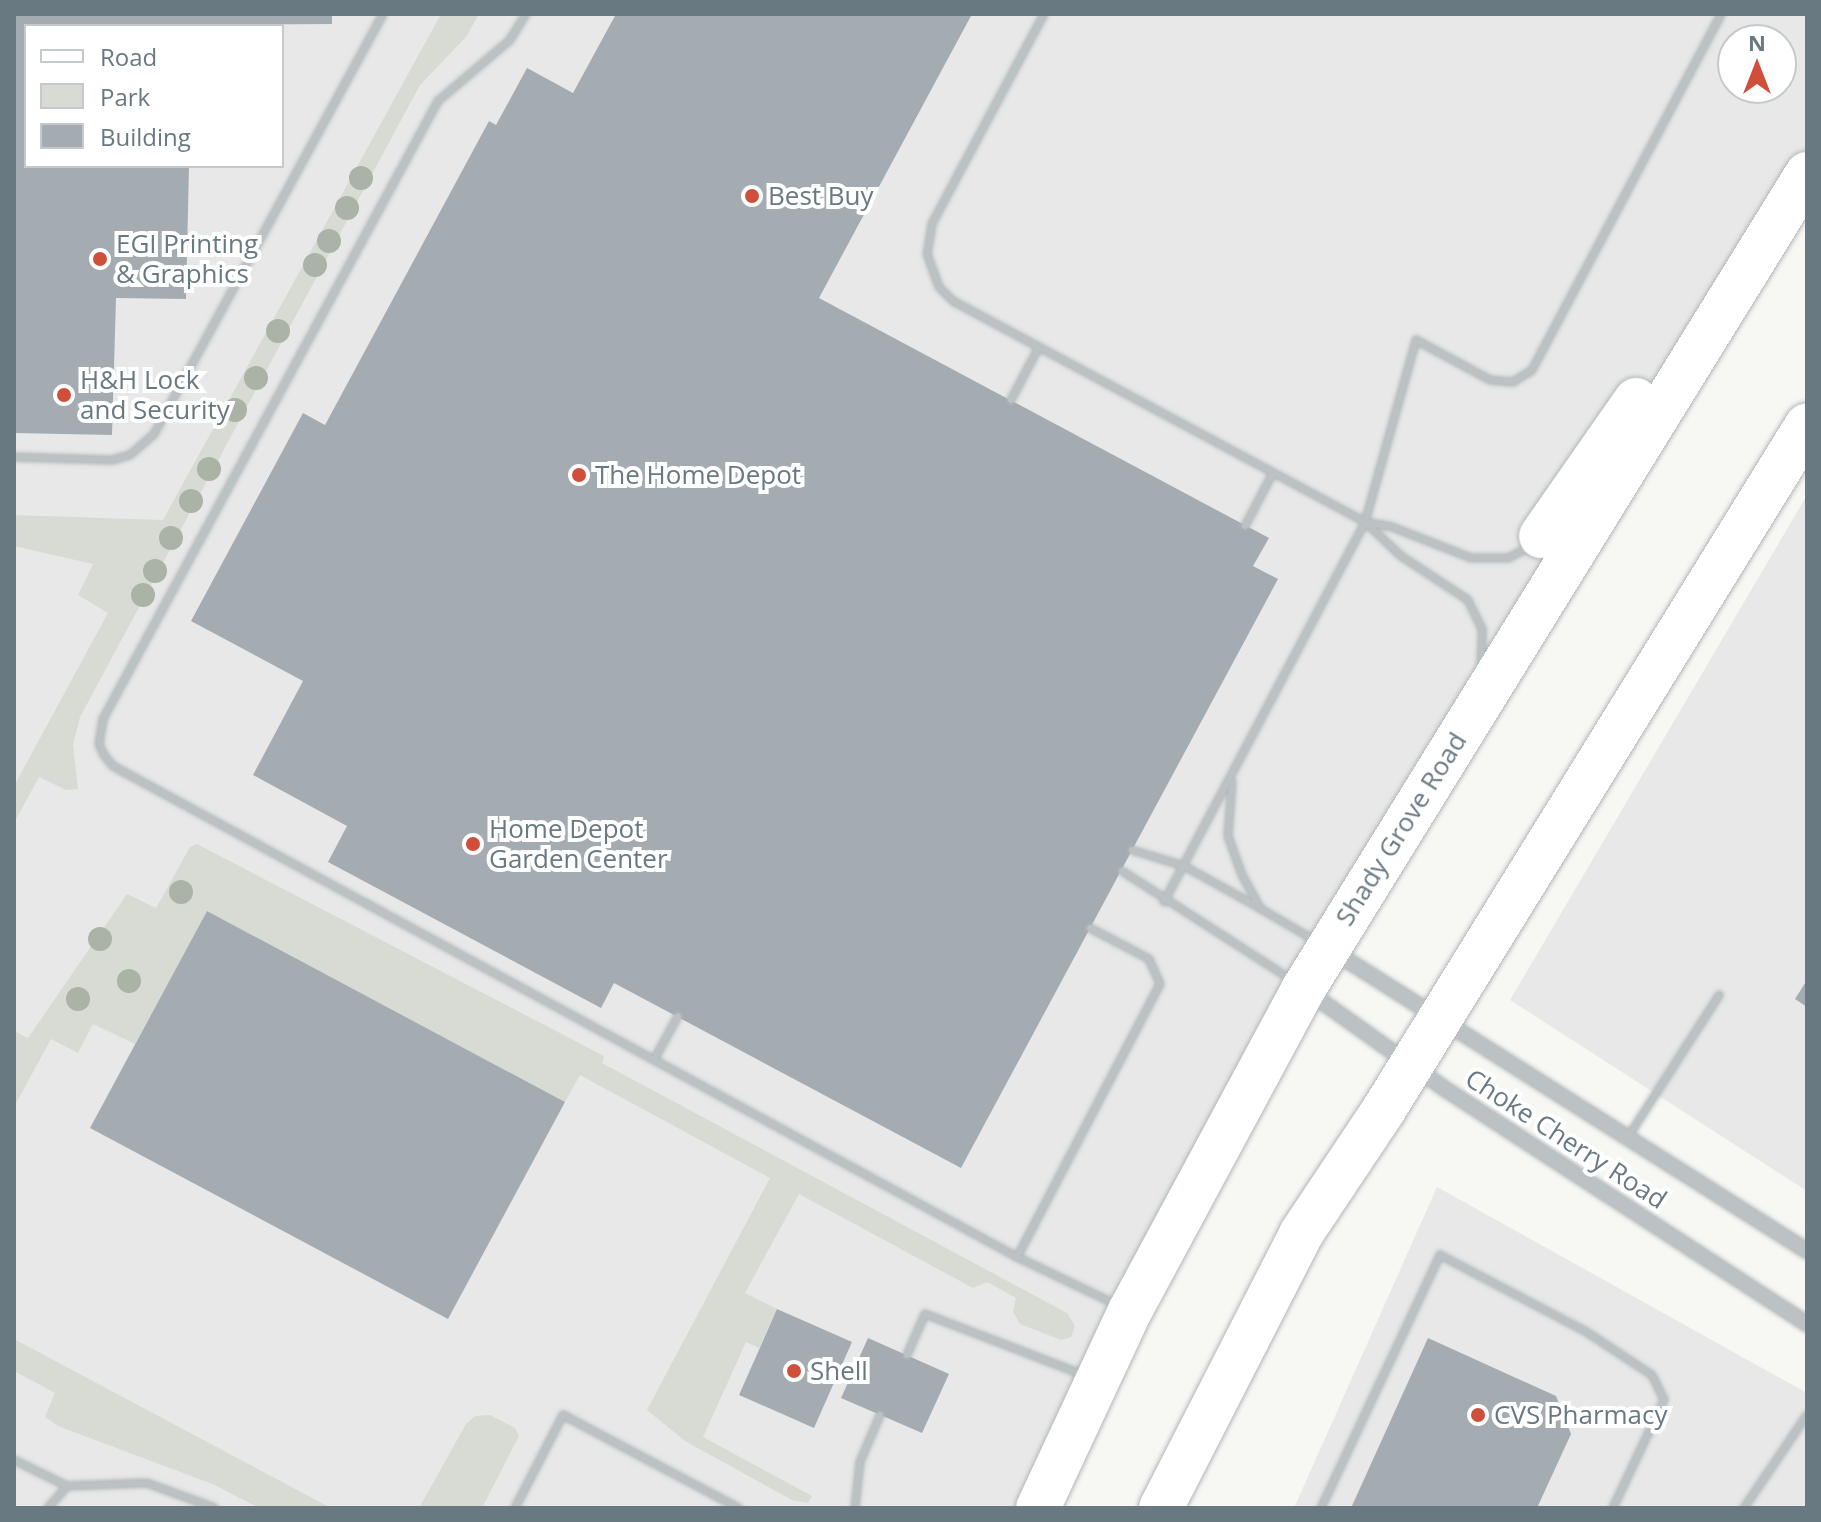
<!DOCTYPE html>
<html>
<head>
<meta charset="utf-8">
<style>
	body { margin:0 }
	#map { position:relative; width:1821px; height:1522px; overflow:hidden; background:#f7f7f4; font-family:"Open Sans",sans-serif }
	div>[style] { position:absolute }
	.built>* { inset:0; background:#e8e8e8 }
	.green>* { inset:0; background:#d7dbd4 }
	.building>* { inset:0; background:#a4acb1 }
	.roads { filter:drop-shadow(0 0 2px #b0b6b8) drop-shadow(0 0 2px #b0b6b8) }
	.service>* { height:6px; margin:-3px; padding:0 3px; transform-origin:3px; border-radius:3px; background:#bcc1c4 }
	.tertiary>* { height:14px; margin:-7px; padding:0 7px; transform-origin:7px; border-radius:7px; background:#bcc1c4 }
	.primary>* { height:44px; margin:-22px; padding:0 22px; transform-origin:22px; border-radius:22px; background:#fff }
	.trees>* { width:24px; height:24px; margin:-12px; border-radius:50%; background:#abb2a6 }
	.dots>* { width:22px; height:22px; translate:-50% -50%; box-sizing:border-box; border:4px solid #fff; border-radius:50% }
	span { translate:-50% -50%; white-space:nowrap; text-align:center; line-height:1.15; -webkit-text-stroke:8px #fff; paint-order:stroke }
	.poi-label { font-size:26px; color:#697982 }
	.left { translate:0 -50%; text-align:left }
	.street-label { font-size:26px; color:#697982 }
	.frame { position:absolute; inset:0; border:16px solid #697982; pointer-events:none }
	.legend { position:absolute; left:24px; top:24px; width:260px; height:144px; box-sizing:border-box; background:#fff; border:2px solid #c3c9cd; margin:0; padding:10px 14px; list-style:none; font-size:24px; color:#697982 }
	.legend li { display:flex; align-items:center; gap:16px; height:40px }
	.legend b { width:40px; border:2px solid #c3c9cd }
	.north { position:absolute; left:1717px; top:24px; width:80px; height:80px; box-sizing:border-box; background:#fff; border:2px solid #c3c9cd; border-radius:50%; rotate:0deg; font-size:22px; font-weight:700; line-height:32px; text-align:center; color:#697982 }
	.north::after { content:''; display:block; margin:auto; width:28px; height:36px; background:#d04f3b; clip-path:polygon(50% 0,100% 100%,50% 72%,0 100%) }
</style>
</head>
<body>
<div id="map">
	<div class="built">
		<div style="clip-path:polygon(evenodd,14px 14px,1807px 14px,1807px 167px,1028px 1508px,14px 1508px,14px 14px,26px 26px,282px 26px,282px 166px,26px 166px,26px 26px,14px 14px,1733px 40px,1781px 40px,1781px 88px,1733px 88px,1733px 40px)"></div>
		<div style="clip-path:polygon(1807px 495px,1807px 1191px,1510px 1000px)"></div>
		<div style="clip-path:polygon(1437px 1187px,1807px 1393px,1807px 1508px,1294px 1508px)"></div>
	</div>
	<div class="green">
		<div style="clip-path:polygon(441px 14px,479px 14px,466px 37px,420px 85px,80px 717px,73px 745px,78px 789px,66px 790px,39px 777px,14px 823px,14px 786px,108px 613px,78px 595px,93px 564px,14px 546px,14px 515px,163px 520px)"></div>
		<div style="clip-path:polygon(197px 844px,604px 1056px,602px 1063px,1067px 1313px,1075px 1326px,1071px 1337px,1061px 1340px,1020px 1324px,1013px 1312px,1016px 1298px,987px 1282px,973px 1288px,799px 1194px,745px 1293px,777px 1309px,759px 1348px,746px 1342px,703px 1437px,812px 1496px,808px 1503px,792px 1500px,685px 1441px,647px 1410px,770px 1178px,580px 1075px,565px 1102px,207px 911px,135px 1044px,93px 1024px,78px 1053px,51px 1039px,14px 1107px,14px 1031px,28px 1038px,127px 894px,156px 908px,190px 847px)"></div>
		<div style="clip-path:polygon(14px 1339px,331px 1508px,259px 1508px,215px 1485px,58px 1426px,45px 1417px,55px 1393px,14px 1371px)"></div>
		<div style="clip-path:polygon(490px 1415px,515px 1428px,519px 1436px,482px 1508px,419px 1508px,466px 1424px,475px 1416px)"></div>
	</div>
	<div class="building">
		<div style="clip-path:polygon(14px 14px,332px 14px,332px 24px,26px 26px,26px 166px,189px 166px,186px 299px,116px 298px,112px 435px,14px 433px)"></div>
		<div style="clip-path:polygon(616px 14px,972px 14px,819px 298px,1269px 538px,1253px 566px,1278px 579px,961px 1168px,614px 983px,601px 1008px,328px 862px,347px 826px,253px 775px,303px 681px,191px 621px,303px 413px,325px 425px,489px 121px,496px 125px,527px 68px,573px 93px)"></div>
		<div style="clip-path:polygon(207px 911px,565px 1102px,448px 1319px,90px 1128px)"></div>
		<div style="clip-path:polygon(1807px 980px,1807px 1007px,1795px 999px)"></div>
		<div style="clip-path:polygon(777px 1309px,852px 1342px,814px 1428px,739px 1395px)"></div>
		<div style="clip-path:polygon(868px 1338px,949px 1374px,922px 1433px,841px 1398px)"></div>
		<div style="clip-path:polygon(1428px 1338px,1556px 1396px,1571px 1434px,1537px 1508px,1351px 1508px)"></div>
	</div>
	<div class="roads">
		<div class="service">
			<div style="left:526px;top:14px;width:31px;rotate:122deg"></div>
			<div style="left:510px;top:40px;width:94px;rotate:139.7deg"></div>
			<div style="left:438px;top:101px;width:703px;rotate:118.46deg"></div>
			<div style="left:103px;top:719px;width:25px;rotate:99deg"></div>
			<div style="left:99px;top:744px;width:12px;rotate:66deg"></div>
			<div style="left:104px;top:755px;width:14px;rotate:51deg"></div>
			<div style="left:113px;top:766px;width:1029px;rotate:28.51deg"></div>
			<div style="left:1044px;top:14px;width:238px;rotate:118.1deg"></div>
			<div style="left:932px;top:224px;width:30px;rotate:99deg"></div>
			<div style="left:927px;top:254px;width:35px;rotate:70deg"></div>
			<div style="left:939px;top:287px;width:20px;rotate:45deg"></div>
			<div style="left:953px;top:301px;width:468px;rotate:28.2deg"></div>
			<div style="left:1011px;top:400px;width:60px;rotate:-62.2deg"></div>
			<div style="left:14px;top:457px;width:98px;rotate:1.8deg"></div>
			<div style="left:112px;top:460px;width:19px;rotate:-16deg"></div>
			<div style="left:130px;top:455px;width:32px;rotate:-41deg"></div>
			<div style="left:154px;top:434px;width:478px;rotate:-61.4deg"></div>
			<div style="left:1245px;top:526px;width:60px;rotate:-62.2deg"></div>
			<div style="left:1481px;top:665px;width:36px;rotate:-88deg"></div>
			<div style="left:1482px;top:629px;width:32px;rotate:-116deg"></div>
			<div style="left:1468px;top:600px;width:80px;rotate:-146.7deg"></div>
			<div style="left:1401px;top:556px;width:50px;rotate:-136.6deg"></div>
			<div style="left:1365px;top:522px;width:27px;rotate:10deg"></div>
			<div style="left:1392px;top:527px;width:85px;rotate:21.4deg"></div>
			<div style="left:1471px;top:558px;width:37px"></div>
			<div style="left:1508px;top:558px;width:25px;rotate:-27deg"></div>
			<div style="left:1232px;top:782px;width:54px;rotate:94.2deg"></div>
			<div style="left:1228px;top:836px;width:41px;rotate:70.3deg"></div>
			<div style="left:1242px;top:875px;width:39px;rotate:61deg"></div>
			<div style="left:1261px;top:909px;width:61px;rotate:30.3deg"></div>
			<div style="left:1132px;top:850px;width:54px;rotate:17.1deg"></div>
			<div style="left:1184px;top:866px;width:85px;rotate:29deg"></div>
			<div style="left:1122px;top:871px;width:200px;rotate:32.7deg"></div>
			<div style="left:1164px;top:902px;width:430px;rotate:-62.1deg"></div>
			<div style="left:1365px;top:522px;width:189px;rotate:-74.3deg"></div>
			<div style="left:1416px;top:340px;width:84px;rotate:28.4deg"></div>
			<div style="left:1490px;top:380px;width:23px;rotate:5deg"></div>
			<div style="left:1513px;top:382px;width:22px;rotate:-32deg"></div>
			<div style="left:1532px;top:370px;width:403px;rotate:-62deg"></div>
			<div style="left:1090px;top:928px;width:67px;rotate:27.7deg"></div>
			<div style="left:1149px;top:959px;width:27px;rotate:66deg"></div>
			<div style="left:1160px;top:984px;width:308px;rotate:117.6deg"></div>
			<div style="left:1017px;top:1257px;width:109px;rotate:25.6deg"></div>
			<div style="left:654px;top:1060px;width:50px;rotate:-61.4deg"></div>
			<div style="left:1628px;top:1137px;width:169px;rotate:-57.3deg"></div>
			<div style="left:907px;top:1355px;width:45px;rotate:-66.3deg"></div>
			<div style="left:925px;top:1314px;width:167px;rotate:21deg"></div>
			<div style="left:14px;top:1460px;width:59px;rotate:26.1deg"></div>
			<div style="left:67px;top:1486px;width:80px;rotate:-2.1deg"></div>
			<div style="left:147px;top:1483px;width:72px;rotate:20.2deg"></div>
			<div style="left:48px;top:1508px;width:29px;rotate:-49deg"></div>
			<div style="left:515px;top:1508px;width:105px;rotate:-62.7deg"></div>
			<div style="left:563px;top:1415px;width:199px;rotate:27.9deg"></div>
			<div style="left:855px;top:1508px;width:46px;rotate:-83.8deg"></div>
			<div style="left:860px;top:1462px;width:51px;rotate:-66.9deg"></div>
			<div style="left:1321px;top:1508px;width:280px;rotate:-64.8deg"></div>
			<div style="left:1440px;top:1255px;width:164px;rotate:27.7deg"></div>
			<div style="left:1585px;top:1331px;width:80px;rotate:33.3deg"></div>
			<div style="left:1652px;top:1375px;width:28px;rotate:64deg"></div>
			<div style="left:1664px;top:1400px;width:119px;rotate:115.3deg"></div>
			<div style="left:1744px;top:1508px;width:112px;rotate:-55.9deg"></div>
		</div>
		<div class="tertiary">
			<div style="left:1331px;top:950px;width:563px;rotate:32.31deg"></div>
			<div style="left:1307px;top:991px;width:166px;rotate:35.4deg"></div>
			<div style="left:1442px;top:1087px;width:435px;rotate:33deg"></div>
		</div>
		<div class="primary">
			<div style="left:1541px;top:536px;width:166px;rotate:-55.1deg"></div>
			<div style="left:1038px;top:1508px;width:217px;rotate:-65deg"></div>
			<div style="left:1130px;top:1311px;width:367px;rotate:-61.7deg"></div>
			<div style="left:1304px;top:988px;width:957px;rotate:-58.29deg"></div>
			<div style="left:1161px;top:1508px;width:308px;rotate:-62.9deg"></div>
			<div style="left:1301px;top:1234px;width:148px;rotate:-56.3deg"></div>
			<div style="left:1383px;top:1111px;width:806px;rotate:-58.28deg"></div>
		</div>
	</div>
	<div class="trees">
		<div style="left:361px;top:178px"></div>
		<div style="left:347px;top:208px"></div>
		<div style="left:329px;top:241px"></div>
		<div style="left:315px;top:265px"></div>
		<div style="left:278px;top:331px"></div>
		<div style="left:256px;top:378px"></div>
		<div style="left:235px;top:410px"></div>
		<div style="left:209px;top:469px"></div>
		<div style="left:191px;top:501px"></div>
		<div style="left:171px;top:538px"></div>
		<div style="left:155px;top:571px"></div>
		<div style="left:143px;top:595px"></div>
		<div style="left:181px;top:892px"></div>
		<div style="left:100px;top:939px"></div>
		<div style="left:129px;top:981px"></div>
		<div style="left:78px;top:999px"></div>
	</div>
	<div class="dots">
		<div style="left:752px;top:196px;background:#d04f3b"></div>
		<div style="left:100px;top:259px;background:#d04f3b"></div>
		<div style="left:64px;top:395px;background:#d04f3b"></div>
		<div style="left:579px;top:475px;background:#d04f3b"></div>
		<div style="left:473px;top:844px;background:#d04f3b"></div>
		<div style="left:794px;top:1371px;background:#d04f3b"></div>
		<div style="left:1478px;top:1415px;background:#d04f3b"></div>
	</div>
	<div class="poi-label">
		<span class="left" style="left:768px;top:196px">Best Buy</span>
		<span class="left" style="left:116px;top:259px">EGI Printing<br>&amp; Graphics</span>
		<span class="left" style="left:80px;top:395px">H&amp;H Lock<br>and Security</span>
		<span class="left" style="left:595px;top:475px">The Home Depot</span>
		<span class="left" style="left:489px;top:844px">Home Depot<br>Garden Center</span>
		<span class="left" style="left:810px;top:1371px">Shell</span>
		<span class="left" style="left:1494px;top:1415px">CVS Pharmacy</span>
	</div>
	<div class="street-label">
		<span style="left:1401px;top:829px;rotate:-58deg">Shady Grove Road</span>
		<span style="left:1566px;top:1139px;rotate:33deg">Choke Cherry Road</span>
	</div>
	<div class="frame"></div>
	<ul class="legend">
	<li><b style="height:10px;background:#fff"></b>Road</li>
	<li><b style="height:22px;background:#d7dbd4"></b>Park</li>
	<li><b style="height:22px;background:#a4acb1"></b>Building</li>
	</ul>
	<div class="north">N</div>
</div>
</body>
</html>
